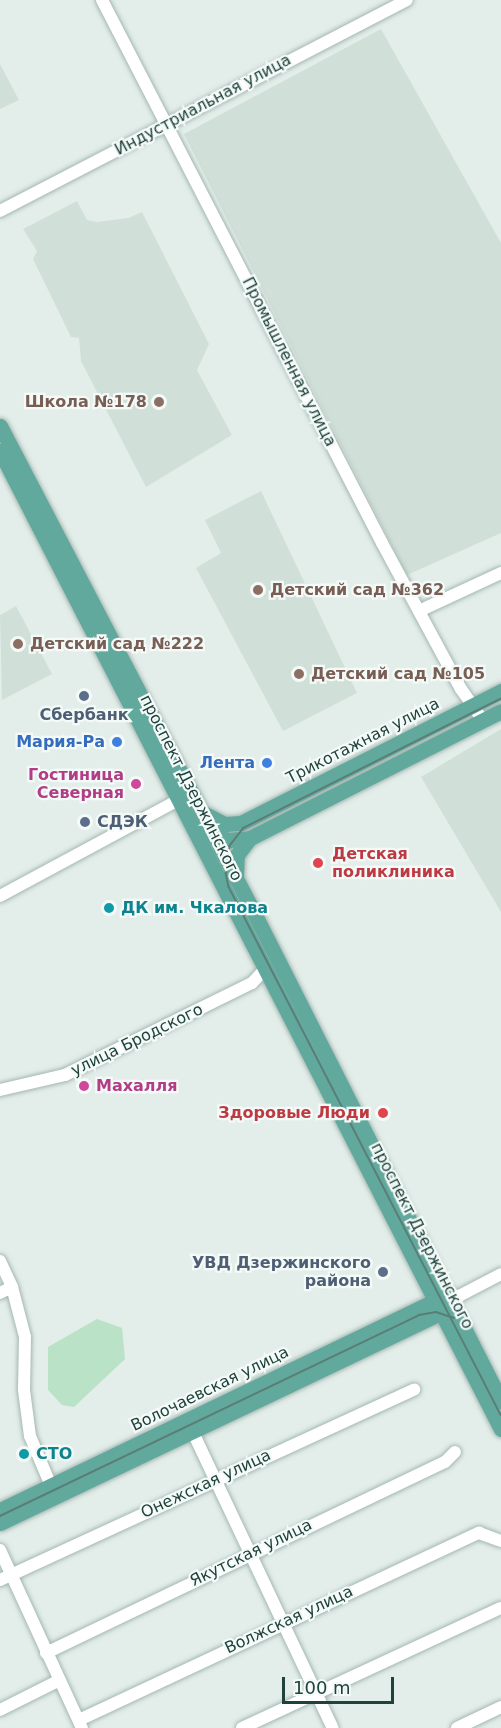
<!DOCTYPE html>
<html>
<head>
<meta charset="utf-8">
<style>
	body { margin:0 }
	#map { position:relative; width:501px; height:1728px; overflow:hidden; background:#e3eeea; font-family:"DejaVu Sans",sans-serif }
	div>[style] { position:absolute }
	.built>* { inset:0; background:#d1dfd9 }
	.green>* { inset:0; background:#b9e2c7 }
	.roads { filter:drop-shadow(0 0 2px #a5b7b2) drop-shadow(0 0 2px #a5b7b2) }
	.minor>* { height:12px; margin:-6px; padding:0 6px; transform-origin:6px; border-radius:6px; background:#fff }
	.major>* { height:15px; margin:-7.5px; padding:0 7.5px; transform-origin:7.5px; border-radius:7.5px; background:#62a99d }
	.tram>* { height:1.5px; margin:-0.75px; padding:0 0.75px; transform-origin:0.75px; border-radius:0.75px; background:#5a7e77 }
	.dots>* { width:16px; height:16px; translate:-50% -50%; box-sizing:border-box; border:3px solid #f4faf8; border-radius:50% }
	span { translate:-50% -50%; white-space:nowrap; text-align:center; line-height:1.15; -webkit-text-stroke:4.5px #f4faf8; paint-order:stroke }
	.street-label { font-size:16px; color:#20423c }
	.education-label { font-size:16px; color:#785e54; font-weight:700 }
	.right { translate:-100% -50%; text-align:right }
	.left { translate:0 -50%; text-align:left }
	.service-label { font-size:16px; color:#4e5e75; font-weight:700 }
	.shop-label { font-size:16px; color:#366cbe; font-weight:700 }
	.hotel-label { font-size:16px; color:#b23c85; font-weight:700 }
	.health-label { font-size:16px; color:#be3a42; font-weight:700 }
	.culture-label { font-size:16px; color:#0d838f; font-weight:700 }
	.scale { position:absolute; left:282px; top:1677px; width:112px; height:27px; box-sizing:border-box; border:3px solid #20423c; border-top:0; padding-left:8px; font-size:18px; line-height:21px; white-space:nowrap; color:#20423c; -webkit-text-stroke:4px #f4faf8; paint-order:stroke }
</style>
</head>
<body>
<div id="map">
	<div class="built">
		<div style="clip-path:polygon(381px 29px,501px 243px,501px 533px,407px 575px,184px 134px)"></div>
		<div style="clip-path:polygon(0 64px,19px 100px,0 109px)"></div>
		<div style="clip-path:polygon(77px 201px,87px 220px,97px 222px,128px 218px,142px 212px,209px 344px,197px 370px,232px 435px,146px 487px,81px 361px,79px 338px,71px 337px,33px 259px,37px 251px,23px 229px)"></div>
		<div style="clip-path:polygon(261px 491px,357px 693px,283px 731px,196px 568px,221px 553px,205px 520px)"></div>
		<div style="clip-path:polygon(16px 606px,52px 674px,2px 700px,0 615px)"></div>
		<div style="clip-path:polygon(501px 729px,501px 912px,421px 777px)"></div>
	</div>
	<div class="green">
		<div style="clip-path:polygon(97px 1319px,122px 1328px,125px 1359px,74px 1407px,62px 1405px,48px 1390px,48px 1347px)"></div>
	</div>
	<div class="roads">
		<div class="minor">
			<div style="left:102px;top:0;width:611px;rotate:62.72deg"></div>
			<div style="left:382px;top:543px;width:166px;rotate:61.6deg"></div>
			<div style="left:461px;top:689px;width:38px;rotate:55deg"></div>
			<div style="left:0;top:211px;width:458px;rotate:-27.4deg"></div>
			<div style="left:419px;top:611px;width:90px;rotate:-24.9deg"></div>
			<div style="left:0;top:896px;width:202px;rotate:-28.3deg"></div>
			<div style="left:0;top:1090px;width:67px;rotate:-13deg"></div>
			<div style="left:65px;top:1075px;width:208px;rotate:-26.2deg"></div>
			<div style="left:252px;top:983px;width:18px;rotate:-47deg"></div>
			<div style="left:0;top:1261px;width:29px;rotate:65deg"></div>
			<div style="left:12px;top:1287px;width:52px;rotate:75.4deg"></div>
			<div style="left:25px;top:1337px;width:53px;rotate:91.1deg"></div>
			<div style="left:24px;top:1390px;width:46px;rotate:82.6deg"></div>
			<div style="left:30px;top:1436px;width:62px;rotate:67.2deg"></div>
			<div style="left:0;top:1293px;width:13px;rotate:-27deg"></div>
			<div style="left:447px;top:1295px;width:12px;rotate:5deg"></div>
			<div style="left:459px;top:1296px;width:47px;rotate:-27.6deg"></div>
			<div style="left:189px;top:1424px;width:336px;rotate:64.7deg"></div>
			<div style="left:0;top:1550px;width:196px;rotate:65.3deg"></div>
			<div style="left:0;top:1580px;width:456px;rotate:-24.7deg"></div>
			<div style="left:46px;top:1653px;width:442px;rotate:-25.6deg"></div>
			<div style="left:445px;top:1462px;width:14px;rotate:-45deg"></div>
			<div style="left:0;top:1710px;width:65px;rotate:-26.6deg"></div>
			<div style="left:79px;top:1720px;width:442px;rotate:-25.1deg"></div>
			<div style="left:479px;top:1533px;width:23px;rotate:20deg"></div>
			<div style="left:242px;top:1728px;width:285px;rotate:-24.9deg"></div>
			<div style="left:457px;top:1728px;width:49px;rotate:-25.5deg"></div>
		</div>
		<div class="major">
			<div style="left:0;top:426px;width:543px;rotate:62.44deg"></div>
			<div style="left:251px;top:907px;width:554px;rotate:63.16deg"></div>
			<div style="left:0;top:451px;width:1099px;rotate:62.88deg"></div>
			<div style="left:203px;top:813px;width:25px;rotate:27deg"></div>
			<div style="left:225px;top:824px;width:16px;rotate:-4deg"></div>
			<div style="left:241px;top:823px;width:292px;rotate:-26.9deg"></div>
			<div style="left:209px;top:834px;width:21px;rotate:17deg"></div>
			<div style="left:229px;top:840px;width:21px;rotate:-5deg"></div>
			<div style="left:250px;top:838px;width:281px;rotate:-26.8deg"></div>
			<div style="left:236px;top:878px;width:23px;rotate:-88deg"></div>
			<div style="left:237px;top:855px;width:21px;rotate:-53deg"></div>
			<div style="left:0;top:1510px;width:494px;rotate:-25.7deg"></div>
			<div style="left:0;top:1523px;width:500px;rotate:-25.5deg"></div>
		</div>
	</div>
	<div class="tram">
		<div style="left:501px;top:699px;width:288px;rotate:153.3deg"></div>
		<div style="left:244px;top:828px;width:23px;rotate:128deg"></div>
		<div style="left:230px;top:846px;width:27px;rotate:98deg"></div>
		<div style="left:226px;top:873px;width:14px;rotate:78deg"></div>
		<div style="left:229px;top:887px;width:594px;rotate:62.74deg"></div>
		<div style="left:0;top:1516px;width:465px;rotate:-25.6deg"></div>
		<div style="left:419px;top:1315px;width:17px;rotate:-10deg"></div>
		<div style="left:436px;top:1312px;width:19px;rotate:18deg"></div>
	</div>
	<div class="dots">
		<div style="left:159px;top:402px;background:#8d6e63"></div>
		<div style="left:258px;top:590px;background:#8d6e63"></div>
		<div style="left:18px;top:644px;background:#8d6e63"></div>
		<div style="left:299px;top:674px;background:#8d6e63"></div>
		<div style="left:84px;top:696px;background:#5c6f8a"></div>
		<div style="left:117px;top:742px;background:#3f7fe0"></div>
		<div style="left:267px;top:763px;background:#3f7fe0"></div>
		<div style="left:136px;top:784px;background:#d1479c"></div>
		<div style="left:85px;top:822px;background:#5c6f8a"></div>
		<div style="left:318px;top:863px;background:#e0444e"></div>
		<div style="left:109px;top:908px;background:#0f9aa8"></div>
		<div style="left:84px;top:1086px;background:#d1479c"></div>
		<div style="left:383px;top:1113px;background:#e0444e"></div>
		<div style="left:383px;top:1272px;background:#5c6f8a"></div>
		<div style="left:24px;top:1454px;background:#0f9aa8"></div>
	</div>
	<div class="street-label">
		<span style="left:203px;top:105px;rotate:-28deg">Индустриальная улица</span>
		<span style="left:289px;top:362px;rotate:63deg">Промышленная улица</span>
		<span style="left:363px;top:741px;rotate:-27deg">Трикотажная улица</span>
		<span style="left:191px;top:788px;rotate:63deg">проспект Дзержинского</span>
		<span style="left:137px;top:1040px;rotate:-26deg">улица Бродского</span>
		<span style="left:422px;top:1236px;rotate:63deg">проспект Дзержинского</span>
		<span style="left:210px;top:1389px;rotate:-26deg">Волочаевская улица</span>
		<span style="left:206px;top:1484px;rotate:-25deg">Онежская улица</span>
		<span style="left:251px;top:1553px;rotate:-26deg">Якутская улица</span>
		<span style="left:289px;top:1620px;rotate:-25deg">Волжская улица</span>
	</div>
	<div class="education-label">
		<span class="right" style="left:147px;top:402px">Школа №178</span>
		<span class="left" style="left:270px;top:590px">Детский сад №362</span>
		<span class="left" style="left:30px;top:644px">Детский сад №222</span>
		<span class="left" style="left:311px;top:674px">Детский сад №105</span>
	</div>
	<div class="service-label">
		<span style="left:84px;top:715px">Сбербанк</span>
		<span class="left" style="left:97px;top:822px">СДЭК</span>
		<span class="right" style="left:371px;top:1272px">УВД Дзержинского<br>района</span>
	</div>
	<div class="shop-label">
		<span class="right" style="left:105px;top:742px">Мария-Ра</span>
		<span class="right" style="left:255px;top:763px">Лента</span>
	</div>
	<div class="hotel-label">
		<span class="right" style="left:124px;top:784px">Гостиница<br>Северная</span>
		<span class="left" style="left:96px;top:1086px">Махалля</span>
	</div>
	<div class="health-label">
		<span class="left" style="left:332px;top:863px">Детская<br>поликлиника</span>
		<span class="right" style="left:370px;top:1113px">Здоровые Люди</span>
	</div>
	<div class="culture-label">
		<span class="left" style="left:121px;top:908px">ДК им. Чкалова</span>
		<span class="left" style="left:36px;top:1454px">СТО</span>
	</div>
	<div class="scale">100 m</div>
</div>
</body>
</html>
